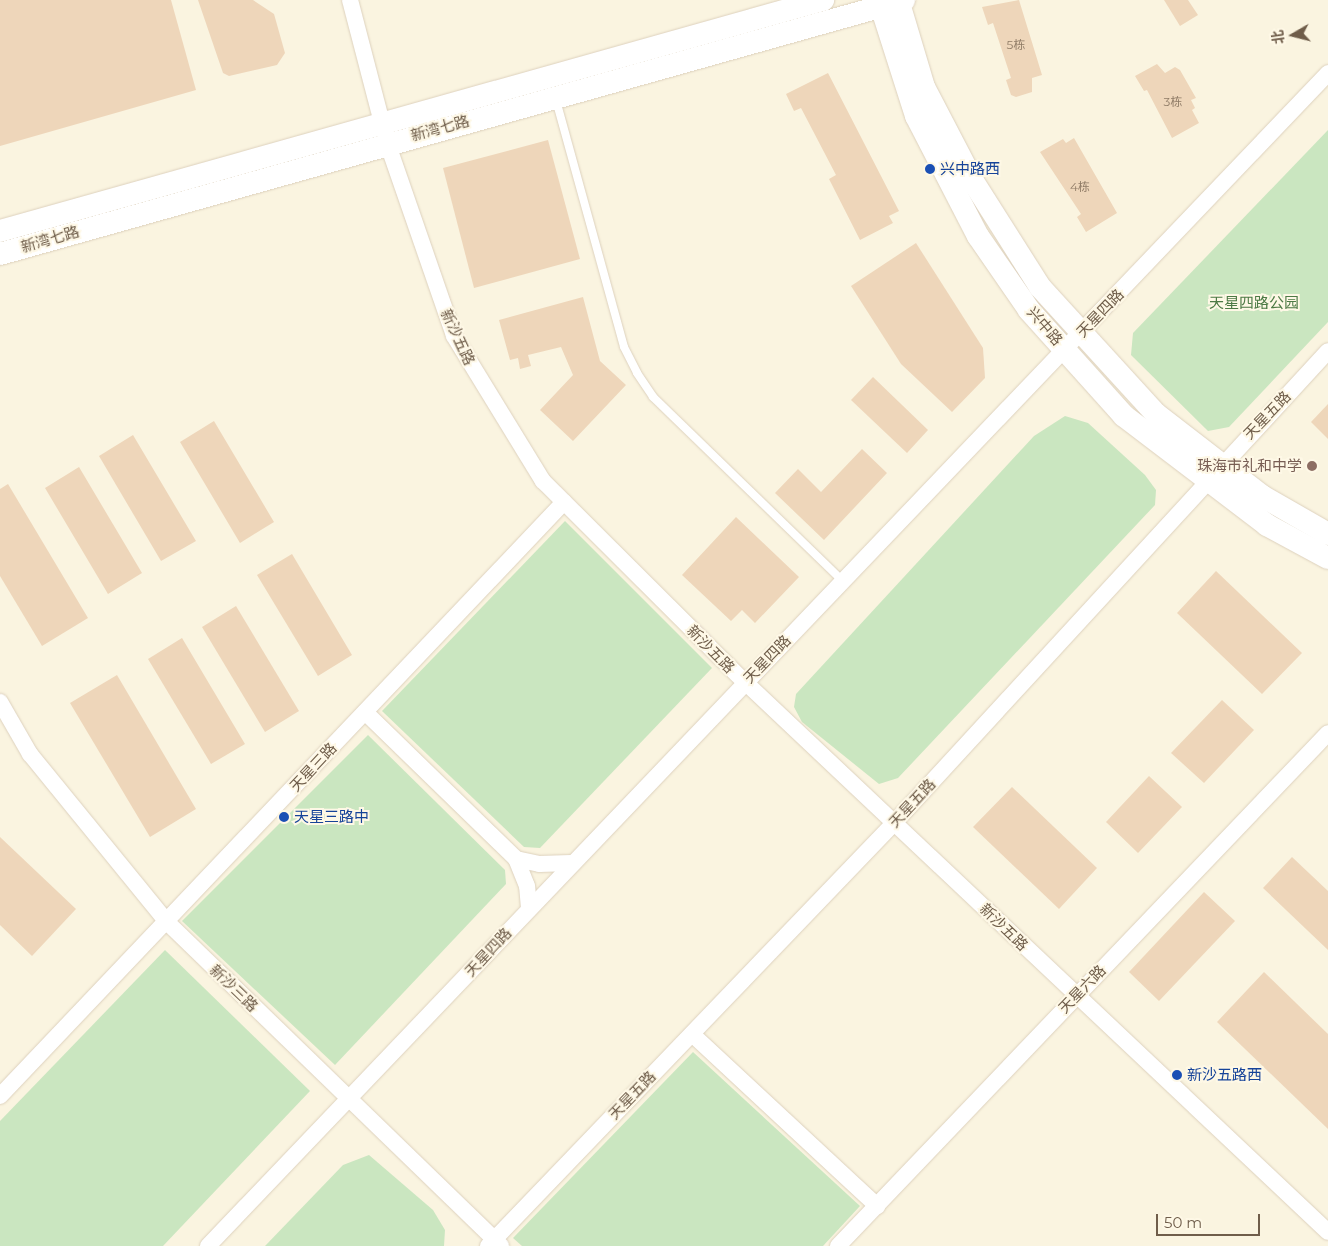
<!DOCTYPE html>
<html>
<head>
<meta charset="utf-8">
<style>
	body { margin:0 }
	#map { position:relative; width:1328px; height:1246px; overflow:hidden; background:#faf4e0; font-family:Montserrat,"Noto Sans SC",sans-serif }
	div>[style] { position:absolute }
	.green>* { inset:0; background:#cae6c0 }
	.building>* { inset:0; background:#eed6ba }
	.roads { filter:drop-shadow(0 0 1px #ddd1bd) drop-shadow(0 0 1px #ddd1bd) }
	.lane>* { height:8px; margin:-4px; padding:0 4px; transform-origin:4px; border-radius:4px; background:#fff }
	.street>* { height:16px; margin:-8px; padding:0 8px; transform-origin:8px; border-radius:8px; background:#fff }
	.secondary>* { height:22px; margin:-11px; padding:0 11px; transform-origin:11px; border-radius:11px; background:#fff }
	.dots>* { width:14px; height:14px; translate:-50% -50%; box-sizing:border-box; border:2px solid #fef8e6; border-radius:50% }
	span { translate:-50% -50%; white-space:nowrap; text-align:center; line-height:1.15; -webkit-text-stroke:4px #fef8e6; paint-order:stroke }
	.number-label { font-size:12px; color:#8f7b66 }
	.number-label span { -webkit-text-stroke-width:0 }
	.street-label { font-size:15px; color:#6f5d4a }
	.transit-label { font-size:15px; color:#164399 }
	.left { translate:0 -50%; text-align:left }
	.park-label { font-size:15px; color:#4d7a45 }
	.education-label { font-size:15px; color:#785e54 }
	.right { translate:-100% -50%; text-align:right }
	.north { position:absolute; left:1268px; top:10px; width:50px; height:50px; -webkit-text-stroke:4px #fef8e6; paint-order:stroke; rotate:262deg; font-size:14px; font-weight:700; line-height:20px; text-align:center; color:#6f5d4a }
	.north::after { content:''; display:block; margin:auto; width:18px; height:22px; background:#6f5d4a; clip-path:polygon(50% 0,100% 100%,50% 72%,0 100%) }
	.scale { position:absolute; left:1156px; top:1214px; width:104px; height:22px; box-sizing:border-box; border:2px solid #6f5d4a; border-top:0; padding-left:6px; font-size:15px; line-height:18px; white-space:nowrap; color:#6f5d4a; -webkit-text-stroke:4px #fef8e6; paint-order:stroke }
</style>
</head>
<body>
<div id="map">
	<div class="green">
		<div style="clip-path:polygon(1328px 130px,1328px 322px,1229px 427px,1208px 431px,1131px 355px,1133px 333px)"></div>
		<div style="clip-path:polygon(1065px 416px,1088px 423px,1145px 475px,1156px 490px,1155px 505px,898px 778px,879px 784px,802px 722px,794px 707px,796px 694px,1034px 436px)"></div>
		<div style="clip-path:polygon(565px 521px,712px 668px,540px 848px,524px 847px,382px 711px)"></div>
		<div style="clip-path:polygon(368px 735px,505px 870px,506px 884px,335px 1065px,182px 921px)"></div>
		<div style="clip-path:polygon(165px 950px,310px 1091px,163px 1246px,0 1246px,0 1121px)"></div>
		<div style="clip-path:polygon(693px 1052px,860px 1206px,823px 1246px,522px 1246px,513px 1238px)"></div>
		<div style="clip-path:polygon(369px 1155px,433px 1210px,445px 1230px,444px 1246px,265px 1246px,343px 1165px)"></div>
	</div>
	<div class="building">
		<div style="clip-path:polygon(0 0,171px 0,196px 90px,0 146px)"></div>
		<div style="clip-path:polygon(198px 0,253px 0,274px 14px,285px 53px,277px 65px,229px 76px,223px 73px)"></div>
		<div style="clip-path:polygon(1019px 0,1042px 75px,1032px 78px,1032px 92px,1016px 97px,1011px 95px,1006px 80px,1011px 78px,993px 23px,988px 25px,982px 7px)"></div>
		<div style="clip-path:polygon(1164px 0,1188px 0,1198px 15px,1180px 26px)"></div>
		<div style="clip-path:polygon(1157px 64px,1165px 73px,1175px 67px,1180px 70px,1196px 98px,1191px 100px,1195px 108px,1192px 110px,1199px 123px,1172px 138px,1147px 90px,1144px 91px,1135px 76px)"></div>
		<div style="clip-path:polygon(828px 73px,899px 211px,889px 216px,893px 223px,860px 240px,829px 179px,836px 175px,801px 108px,794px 111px,786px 94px)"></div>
		<div style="clip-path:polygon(1074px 138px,1117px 213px,1086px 232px,1077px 217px,1081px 214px,1040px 152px,1063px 139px,1066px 143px)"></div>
		<div style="clip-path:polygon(548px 140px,580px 259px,474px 288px,443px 168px)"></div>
		<div style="clip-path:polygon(916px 243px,983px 348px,985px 378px,952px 412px,901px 364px,851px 286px)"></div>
		<div style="clip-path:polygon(583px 297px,600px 361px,626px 385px,573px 441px,540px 410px,573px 375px,561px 347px,528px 355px,531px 366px,520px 369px,518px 358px,510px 360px,499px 320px)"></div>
		<div style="clip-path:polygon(873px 377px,928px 430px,907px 453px,851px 400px)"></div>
		<div style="clip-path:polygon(1328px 404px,1328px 439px,1311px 422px)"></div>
		<div style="clip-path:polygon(214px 421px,274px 522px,240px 543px,180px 442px)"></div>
		<div style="clip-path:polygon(133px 435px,196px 541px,161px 561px,99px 456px)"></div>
		<div style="clip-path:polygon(862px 449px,887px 473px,824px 540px,775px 493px,798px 469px,821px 492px)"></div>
		<div style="clip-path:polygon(79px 467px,142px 573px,108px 594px,45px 488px)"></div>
		<div style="clip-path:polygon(8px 484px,88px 618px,42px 646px,0 576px,0 489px)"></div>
		<div style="clip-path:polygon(736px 517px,799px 577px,755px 623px,742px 610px,731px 621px,682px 575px)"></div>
		<div style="clip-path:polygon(292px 554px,352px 655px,318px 676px,257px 575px)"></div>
		<div style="clip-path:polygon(1216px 571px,1302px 653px,1262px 694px,1177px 613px)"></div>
		<div style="clip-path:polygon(236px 606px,299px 711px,265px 732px,202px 627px)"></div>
		<div style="clip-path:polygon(182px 638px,245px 744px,211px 764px,148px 659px)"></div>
		<div style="clip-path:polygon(117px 675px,196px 809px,150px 837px,70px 703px)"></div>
		<div style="clip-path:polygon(1222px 700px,1254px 730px,1204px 783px,1171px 753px)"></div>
		<div style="clip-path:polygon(1149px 776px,1182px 807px,1138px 853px,1106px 822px)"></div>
		<div style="clip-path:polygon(1012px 787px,1097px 868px,1059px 909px,973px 827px)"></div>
		<div style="clip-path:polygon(0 837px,76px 909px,32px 956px,0 925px)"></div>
		<div style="clip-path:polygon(1292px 857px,1328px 891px,1328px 950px,1263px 888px)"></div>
		<div style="clip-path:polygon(1204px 892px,1235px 921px,1159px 1001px,1129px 972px)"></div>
		<div style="clip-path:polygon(1264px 972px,1328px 1034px,1328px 1129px,1217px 1022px)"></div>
	</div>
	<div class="roads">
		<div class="lane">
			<div style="left:556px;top:100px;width:256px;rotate:74.6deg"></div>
			<div style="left:624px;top:347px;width:29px;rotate:63deg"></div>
			<div style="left:637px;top:373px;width:29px;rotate:56deg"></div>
			<div style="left:653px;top:397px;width:264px;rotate:44.1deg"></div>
		</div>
		<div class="street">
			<div style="left:350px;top:0;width:147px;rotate:75.4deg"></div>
			<div style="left:387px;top:142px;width:205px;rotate:70.9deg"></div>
			<div style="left:454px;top:336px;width:170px;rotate:58.5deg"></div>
			<div style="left:543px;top:481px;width:285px;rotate:44.9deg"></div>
			<div style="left:745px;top:682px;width:801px;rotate:43.33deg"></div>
			<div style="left:0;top:702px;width:60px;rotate:60deg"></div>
			<div style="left:30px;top:754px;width:217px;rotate:50.8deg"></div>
			<div style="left:167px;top:922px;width:465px;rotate:44.1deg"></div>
			<div style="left:365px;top:712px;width:211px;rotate:44.2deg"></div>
			<div style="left:529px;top:908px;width:22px;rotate:-95deg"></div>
			<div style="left:527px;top:886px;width:29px;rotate:-112deg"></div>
			<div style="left:516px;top:859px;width:24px;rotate:12deg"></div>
			<div style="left:539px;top:864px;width:32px;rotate:-2deg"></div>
			<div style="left:692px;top:1034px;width:253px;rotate:42.9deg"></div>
			<div style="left:0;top:1096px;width:819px;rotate:-46.48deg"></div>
			<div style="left:208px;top:1246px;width:1622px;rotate:-46.32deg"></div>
			<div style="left:488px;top:1246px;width:586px;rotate:-46.17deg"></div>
			<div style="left:894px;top:823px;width:641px;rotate:-47.4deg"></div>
			<div style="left:838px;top:1246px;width:709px;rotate:-46.31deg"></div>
		</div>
		<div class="secondary">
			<div style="left:879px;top:0;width:122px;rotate:72.3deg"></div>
			<div style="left:916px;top:116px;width:135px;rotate:62.7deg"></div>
			<div style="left:978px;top:236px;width:90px;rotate:55.4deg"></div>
			<div style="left:1029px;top:310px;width:142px;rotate:48.1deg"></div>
			<div style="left:1124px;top:416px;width:180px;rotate:37.3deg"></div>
			<div style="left:1267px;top:525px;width:69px;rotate:28.4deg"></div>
			<div style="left:898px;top:0;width:91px;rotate:73.4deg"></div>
			<div style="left:924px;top:87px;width:108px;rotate:62.5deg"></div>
			<div style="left:974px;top:183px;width:123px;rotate:57.6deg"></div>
			<div style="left:1040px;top:287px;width:172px;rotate:47.6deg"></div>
			<div style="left:1156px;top:414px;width:134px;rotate:37.7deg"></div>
			<div style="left:1262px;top:496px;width:76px;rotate:29.9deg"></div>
			<div style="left:0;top:231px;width:855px;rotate:-15.68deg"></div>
			<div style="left:0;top:254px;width:939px;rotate:-15.69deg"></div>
		</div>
	</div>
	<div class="dots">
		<div style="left:930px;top:169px;background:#1a4fb4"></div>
		<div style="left:1312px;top:466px;background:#8d6e63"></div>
		<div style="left:284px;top:817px;background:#1a4fb4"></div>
		<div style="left:1177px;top:1075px;background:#1a4fb4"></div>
	</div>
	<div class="number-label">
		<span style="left:1016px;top:45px">5栋</span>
		<span style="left:1173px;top:102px">3栋</span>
		<span style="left:1080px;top:187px">4栋</span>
	</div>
	<div class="street-label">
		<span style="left:440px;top:128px;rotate:-15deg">新湾七路</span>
		<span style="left:50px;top:239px;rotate:-16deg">新湾七路</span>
		<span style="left:1100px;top:313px;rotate:-46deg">天星四路</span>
		<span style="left:1045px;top:326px;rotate:49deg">兴中路</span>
		<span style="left:458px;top:337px;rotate:65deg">新沙五路</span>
		<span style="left:1267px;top:415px;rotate:-46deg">天星五路</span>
		<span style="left:711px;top:649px;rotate:45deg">新沙五路</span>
		<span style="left:767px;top:659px;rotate:-46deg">天星四路</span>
		<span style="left:313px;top:767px;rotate:-47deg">天星三路</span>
		<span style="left:912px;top:803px;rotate:-47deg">天星五路</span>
		<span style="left:1004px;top:927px;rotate:44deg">新沙五路</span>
		<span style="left:488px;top:952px;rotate:-47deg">天星四路</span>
		<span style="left:234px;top:988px;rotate:44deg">新沙三路</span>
		<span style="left:1082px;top:989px;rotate:-46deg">天星六路</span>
		<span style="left:632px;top:1095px;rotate:-46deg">天星五路</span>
	</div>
	<div class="transit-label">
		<span class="left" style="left:940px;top:169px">兴中路西</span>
		<span class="left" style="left:294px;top:817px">天星三路中</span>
		<span class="left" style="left:1187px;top:1075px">新沙五路西</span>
	</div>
	<div class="park-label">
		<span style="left:1254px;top:303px">天星四路公园</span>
	</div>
	<div class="education-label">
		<span class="right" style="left:1302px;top:466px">珠海市礼和中学</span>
	</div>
	<div class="north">北</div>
	<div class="scale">50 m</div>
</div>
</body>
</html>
